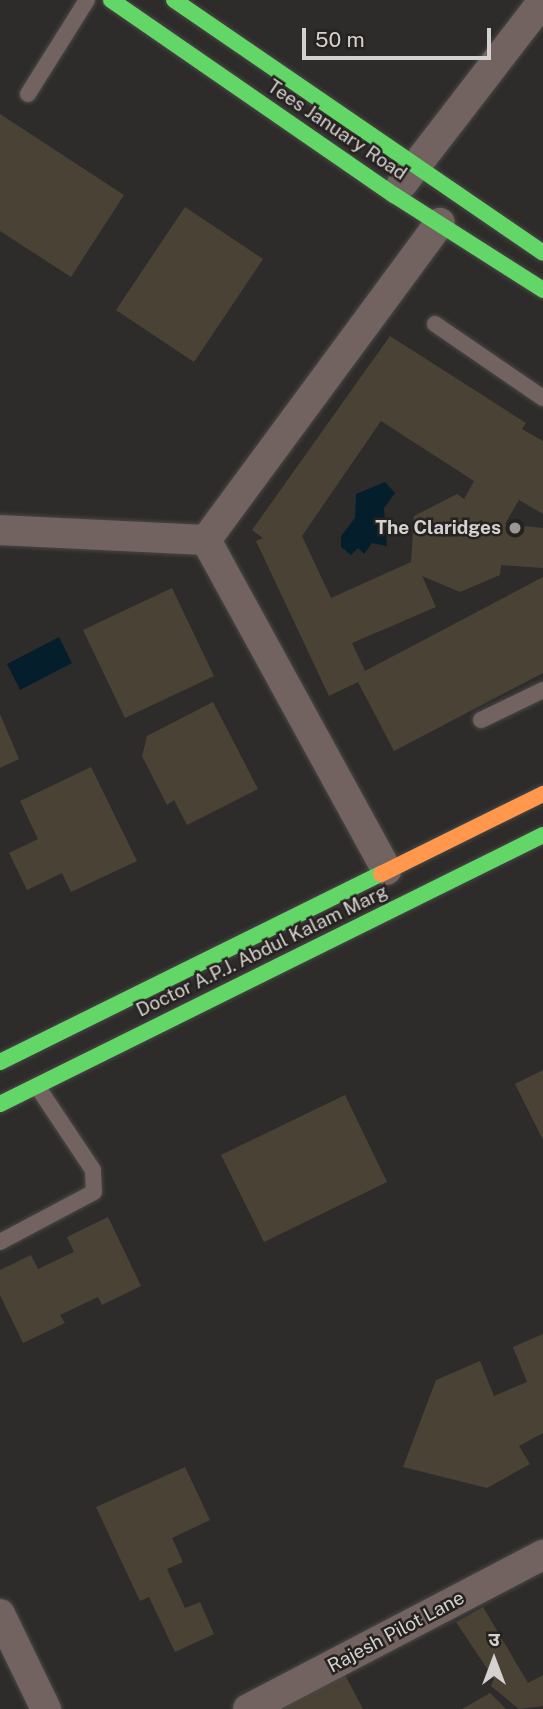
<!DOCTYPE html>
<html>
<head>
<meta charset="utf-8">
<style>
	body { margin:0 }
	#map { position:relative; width:543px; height:1709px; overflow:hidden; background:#2e2c2a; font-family:"Public Sans","Noto Sans Devanagari",sans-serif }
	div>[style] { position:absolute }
	.water>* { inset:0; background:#051e2c }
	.building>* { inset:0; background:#4b4236 }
	.roads { filter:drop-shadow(0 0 2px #484745) drop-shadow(0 0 2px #484745) }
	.lane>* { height:16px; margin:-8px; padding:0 8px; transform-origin:8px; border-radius:8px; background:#726360 }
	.street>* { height:30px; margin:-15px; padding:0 15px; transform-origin:15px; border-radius:15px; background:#726360 }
	.fast>* { height:16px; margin:-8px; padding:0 8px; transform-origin:8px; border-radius:8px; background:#63d668 }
	.slow>* { height:16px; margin:-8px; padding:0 8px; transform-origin:8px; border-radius:8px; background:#ff974d }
	.dots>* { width:19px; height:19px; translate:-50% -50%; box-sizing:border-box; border:4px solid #252220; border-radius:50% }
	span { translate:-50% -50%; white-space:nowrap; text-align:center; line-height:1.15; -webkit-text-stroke:5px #252220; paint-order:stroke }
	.street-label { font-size:19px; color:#d4d2d0 }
	.poi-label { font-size:19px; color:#d4d2d0; font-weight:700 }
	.right { translate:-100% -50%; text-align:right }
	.north { position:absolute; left:459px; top:1625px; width:70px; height:70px; -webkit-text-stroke:5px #252220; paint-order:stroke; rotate:0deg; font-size:19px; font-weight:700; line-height:28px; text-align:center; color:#d4d2d0 }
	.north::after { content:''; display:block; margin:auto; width:24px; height:32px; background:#d4d2d0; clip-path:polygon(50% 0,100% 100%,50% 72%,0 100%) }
	.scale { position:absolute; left:302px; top:28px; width:189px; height:32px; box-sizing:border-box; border:4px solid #d4d2d0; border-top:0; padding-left:9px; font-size:21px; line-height:24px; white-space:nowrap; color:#d4d2d0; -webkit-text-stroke:5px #252220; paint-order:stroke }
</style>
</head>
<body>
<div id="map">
	<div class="water">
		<div style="clip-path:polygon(385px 482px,395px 493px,384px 508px,387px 546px,372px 543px,364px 554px,358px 548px,351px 555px,341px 547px,341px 536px,355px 518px,356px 494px)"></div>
		<div style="clip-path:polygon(59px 637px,72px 663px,20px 690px,7px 664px)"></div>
	</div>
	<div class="building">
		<div style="clip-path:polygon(0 114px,124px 195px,71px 277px,0 231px)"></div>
		<div style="clip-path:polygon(185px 207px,263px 259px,194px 362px,116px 310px)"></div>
		<div style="clip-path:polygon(evenodd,390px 336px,526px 423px,522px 429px,543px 441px,543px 514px,519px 500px,505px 524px,543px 528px,543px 568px,501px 565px,500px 575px,460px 592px,422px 576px,436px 607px,352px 643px,365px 671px,543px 577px,543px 673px,394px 751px,358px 682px,329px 696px,256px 541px,263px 538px,252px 530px,390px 336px,381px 421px,474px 481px,464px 499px,457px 494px,414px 516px,411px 562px,331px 598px,302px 536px,381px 421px)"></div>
		<div style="clip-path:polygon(172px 588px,214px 676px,125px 718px,83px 630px)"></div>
		<div style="clip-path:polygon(213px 702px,258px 789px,187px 825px,174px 800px,167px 805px,142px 756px,147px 736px)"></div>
		<div style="clip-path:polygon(0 714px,19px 759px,0 768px)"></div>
		<div style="clip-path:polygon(91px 767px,137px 861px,71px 892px,62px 873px,27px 890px,9px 853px,38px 839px,20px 801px)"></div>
		<div style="clip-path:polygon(543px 1070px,543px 1140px,515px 1084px)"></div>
		<div style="clip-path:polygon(345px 1095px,387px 1182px,264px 1242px,221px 1155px)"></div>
		<div style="clip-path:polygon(108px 1217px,141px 1286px,102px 1305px,98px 1297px,60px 1315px,65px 1323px,23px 1343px,0 1295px,0 1270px,31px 1255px,38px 1269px,74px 1252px,67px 1237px)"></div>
		<div style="clip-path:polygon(543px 1334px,543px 1433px,519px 1446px,530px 1464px,487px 1488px,403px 1467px,436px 1380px,480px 1361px,494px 1396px,527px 1382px,513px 1347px)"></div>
		<div style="clip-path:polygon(185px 1467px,210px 1520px,172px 1538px,183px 1562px,167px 1569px,185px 1608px,200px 1602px,214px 1634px,175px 1652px,149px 1597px,140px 1601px,96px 1507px)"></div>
		<div style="clip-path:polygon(483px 1607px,528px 1683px,543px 1675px,543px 1706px,519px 1709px,491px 1686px,494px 1679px,456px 1622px)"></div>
		<div style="clip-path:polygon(345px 1675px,363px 1709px,278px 1709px)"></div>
		<div style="clip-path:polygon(490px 1693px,506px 1709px,462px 1709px)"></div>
	</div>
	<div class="roads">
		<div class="lane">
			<div style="left:28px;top:94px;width:111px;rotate:-57.9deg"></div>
			<div style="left:435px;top:324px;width:131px;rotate:34.4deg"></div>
			<div style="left:481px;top:720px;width:69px;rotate:-25.8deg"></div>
			<div style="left:0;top:1242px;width:106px;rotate:-28deg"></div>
			<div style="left:94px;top:1192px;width:22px;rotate:-93deg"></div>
			<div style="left:93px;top:1170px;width:101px;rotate:-123.7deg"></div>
		</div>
		<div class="street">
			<div style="left:402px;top:184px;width:231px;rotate:-52.4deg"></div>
			<div style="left:0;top:530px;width:206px;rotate:2.8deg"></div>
			<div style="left:206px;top:540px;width:394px;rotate:-53.6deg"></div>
			<div style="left:206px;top:540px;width:376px;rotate:61.3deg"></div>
			<div style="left:0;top:1614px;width:106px;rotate:64.2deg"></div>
			<div style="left:248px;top:1709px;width:333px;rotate:-27.6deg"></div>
		</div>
		<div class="fast">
			<div style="left:111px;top:0;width:344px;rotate:34.6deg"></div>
			<div style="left:394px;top:195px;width:177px;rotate:32.5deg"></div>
			<div style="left:174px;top:0;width:447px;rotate:34.4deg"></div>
			<div style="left:0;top:1062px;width:425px;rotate:-26.3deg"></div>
			<div style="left:0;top:1104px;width:606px;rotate:-26.35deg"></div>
		</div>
		<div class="slow">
			<div style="left:381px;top:874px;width:181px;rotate:-26.3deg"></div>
		</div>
	</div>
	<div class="dots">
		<div style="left:515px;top:528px;background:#9a9896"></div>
	</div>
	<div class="street-label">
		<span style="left:337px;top:130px;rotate:34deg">Tees January Road</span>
		<span style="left:262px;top:951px;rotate:-26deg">Doctor A.P.J. Abdul Kalam Marg</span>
		<span style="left:396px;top:1632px;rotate:-28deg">Rajesh Pilot Lane</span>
	</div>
	<div class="poi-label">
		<span class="right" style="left:501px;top:528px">The Claridges</span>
	</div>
	<div class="north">उ</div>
	<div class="scale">50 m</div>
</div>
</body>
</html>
